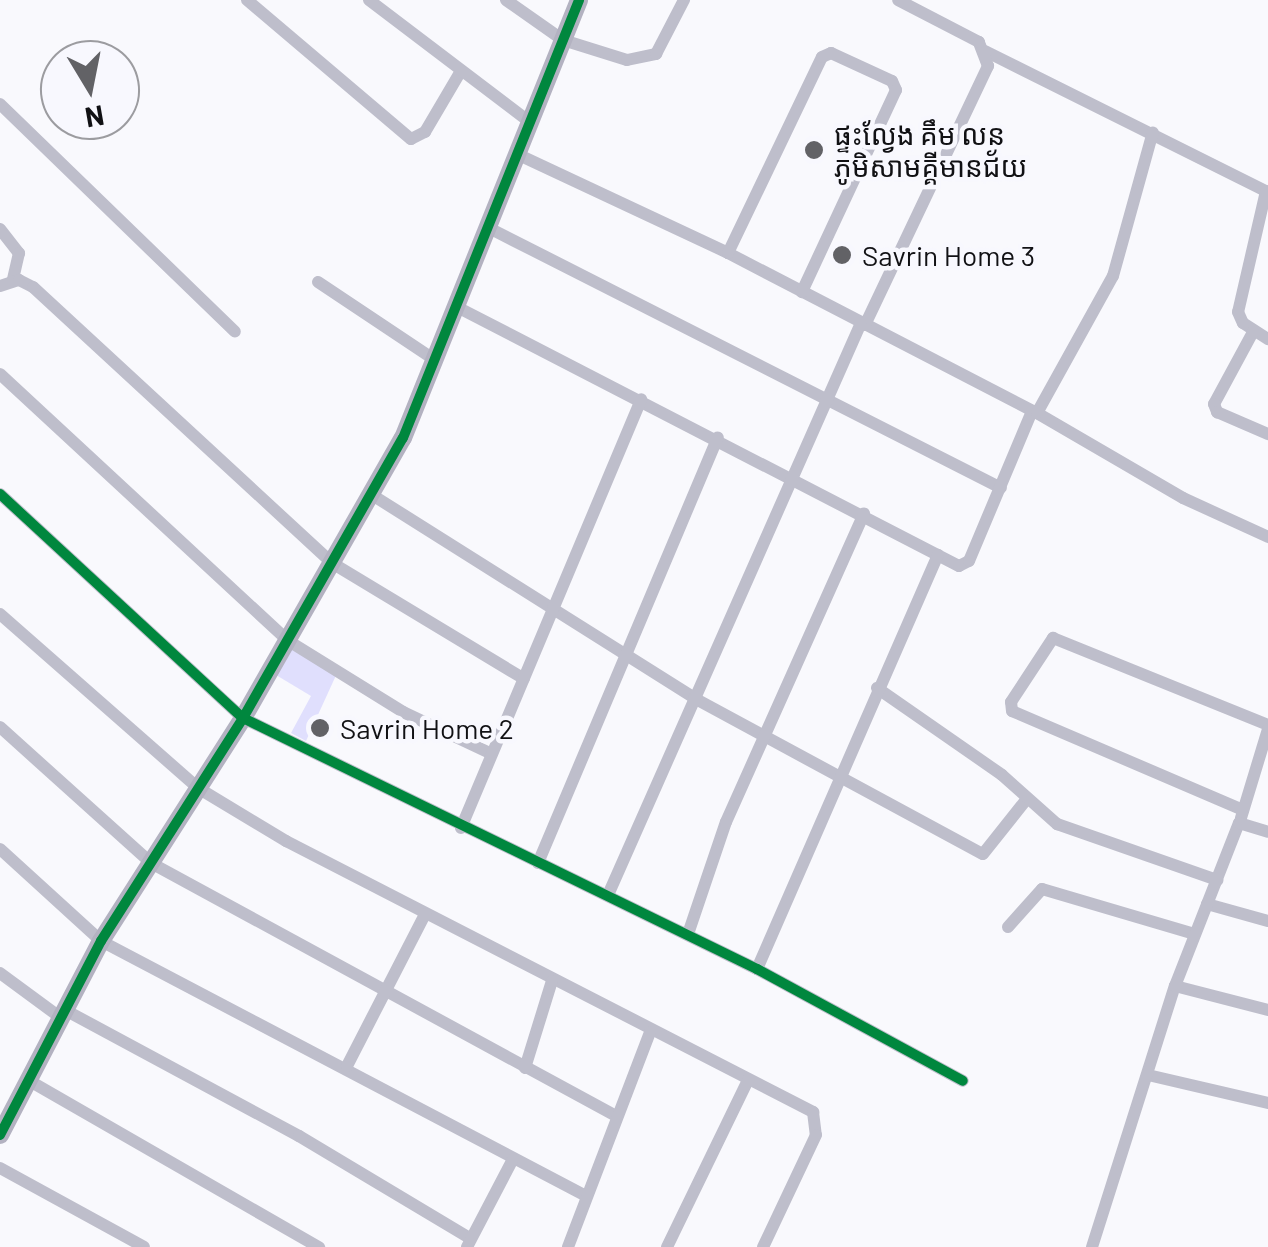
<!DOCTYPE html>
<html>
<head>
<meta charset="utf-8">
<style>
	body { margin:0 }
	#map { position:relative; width:1268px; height:1247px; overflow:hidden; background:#f9f9fd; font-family:Barlow,"Noto Sans Khmer",sans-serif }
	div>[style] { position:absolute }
	.green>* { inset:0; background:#e0dffd }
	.street>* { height:12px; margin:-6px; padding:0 6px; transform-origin:6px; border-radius:6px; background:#bebecb }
	.secondary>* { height:18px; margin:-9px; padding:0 9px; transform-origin:9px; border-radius:9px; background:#b3b2c1 }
	.cycleway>* { height:10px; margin:-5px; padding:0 5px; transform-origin:5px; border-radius:5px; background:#00873e }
	.dots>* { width:28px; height:28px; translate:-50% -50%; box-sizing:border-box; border:5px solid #f8f8fe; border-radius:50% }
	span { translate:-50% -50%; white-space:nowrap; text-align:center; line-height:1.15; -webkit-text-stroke:9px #f8f8fe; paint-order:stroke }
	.poi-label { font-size:28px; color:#111114 }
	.left { translate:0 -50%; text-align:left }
	.north { position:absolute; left:40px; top:40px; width:100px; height:100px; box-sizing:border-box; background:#f8f8fe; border:2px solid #9c9ca0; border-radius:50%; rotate:170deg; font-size:28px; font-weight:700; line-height:40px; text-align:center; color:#111114 }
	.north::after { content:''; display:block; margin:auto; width:35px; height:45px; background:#626266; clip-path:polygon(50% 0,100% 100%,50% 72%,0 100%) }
</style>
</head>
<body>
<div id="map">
	<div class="green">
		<div style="clip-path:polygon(287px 640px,338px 671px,306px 741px,291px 733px,311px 696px,271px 672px)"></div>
	</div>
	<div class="street">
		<div style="left:247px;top:0;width:215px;rotate:40.3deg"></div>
		<div style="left:411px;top:139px;width:16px;rotate:-27deg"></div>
		<div style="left:425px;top:132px;width:71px;rotate:-59.5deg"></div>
		<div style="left:369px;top:0;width:203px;rotate:37.2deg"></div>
		<div style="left:506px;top:0;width:70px;rotate:35.1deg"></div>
		<div style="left:563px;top:40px;width:67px;rotate:17.4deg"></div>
		<div style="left:627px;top:60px;width:30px;rotate:-12deg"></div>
		<div style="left:656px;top:54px;width:61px;rotate:-62.6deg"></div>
		<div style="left:985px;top:51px;width:314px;rotate:26.5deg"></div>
		<div style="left:1266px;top:191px;width:124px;rotate:103deg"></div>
		<div style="left:1238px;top:312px;width:12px;rotate:66deg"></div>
		<div style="left:1243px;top:323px;width:30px;rotate:33deg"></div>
		<div style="left:0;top:104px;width:327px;rotate:44.1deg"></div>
		<div style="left:519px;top:155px;width:231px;rotate:25.1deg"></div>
		<div style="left:728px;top:253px;width:348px;rotate:27.4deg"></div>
		<div style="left:1037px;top:413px;width:169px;rotate:30.2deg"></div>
		<div style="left:1183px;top:498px;width:94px;rotate:24.6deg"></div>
		<div style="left:489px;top:228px;width:574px;rotate:26.92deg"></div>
		<div style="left:0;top:229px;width:31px;rotate:52deg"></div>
		<div style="left:19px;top:253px;width:28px;rotate:103deg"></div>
		<div style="left:728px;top:253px;width:217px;rotate:-64.4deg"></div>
		<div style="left:822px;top:57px;width:10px;rotate:-24deg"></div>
		<div style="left:831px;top:53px;width:67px;rotate:24.7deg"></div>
		<div style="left:892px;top:81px;width:10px;rotate:66deg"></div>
		<div style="left:896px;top:90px;width:223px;rotate:115deg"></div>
		<div style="left:318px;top:282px;width:141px;rotate:33.7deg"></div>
		<div style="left:0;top:286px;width:20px;rotate:-18deg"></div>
		<div style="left:19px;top:280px;width:16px;rotate:27deg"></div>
		<div style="left:33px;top:287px;width:407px;rotate:42.7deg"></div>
		<div style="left:332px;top:563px;width:224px;rotate:31.1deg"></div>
		<div style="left:457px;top:307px;width:565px;rotate:27.29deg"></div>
		<div style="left:959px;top:566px;width:11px;rotate:-27deg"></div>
		<div style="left:969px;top:561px;width:163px;rotate:-67.2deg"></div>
		<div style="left:865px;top:325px;width:287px;rotate:-64.6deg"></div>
		<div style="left:988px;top:66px;width:26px;rotate:-111deg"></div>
		<div style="left:979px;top:42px;width:91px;rotate:-152.6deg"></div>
		<div style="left:1253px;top:332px;width:82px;rotate:118.4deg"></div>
		<div style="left:1214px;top:404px;width:9px;rotate:69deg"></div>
		<div style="left:1217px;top:412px;width:56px;rotate:23.3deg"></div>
		<div style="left:0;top:374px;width:391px;rotate:42.8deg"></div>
		<div style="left:287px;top:640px;width:137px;rotate:31.8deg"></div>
		<div style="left:403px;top:712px;width:98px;rotate:25.3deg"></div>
		<div style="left:1037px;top:413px;width:157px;rotate:-61deg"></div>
		<div style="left:1113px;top:276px;width:149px;rotate:-74.5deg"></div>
		<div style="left:369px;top:493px;width:384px;rotate:32.2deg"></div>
		<div style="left:694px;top:698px;width:328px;rotate:28.4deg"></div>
		<div style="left:983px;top:854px;width:69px;rotate:-51.5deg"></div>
		<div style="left:0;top:494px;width:330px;rotate:42.7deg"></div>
		<div style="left:243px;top:718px;width:572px;rotate:26.03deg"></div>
		<div style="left:757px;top:969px;width:234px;rotate:28.5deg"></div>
		<div style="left:0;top:614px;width:264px;rotate:41.3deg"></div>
		<div style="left:198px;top:788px;width:103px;rotate:31.1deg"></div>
		<div style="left:286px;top:841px;width:593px;rotate:27.21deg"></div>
		<div style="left:813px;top:1112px;width:23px;rotate:83deg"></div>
		<div style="left:816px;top:1135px;width:124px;rotate:115.3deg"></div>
		<div style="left:877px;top:688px;width:152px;rotate:34.8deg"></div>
		<div style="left:1002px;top:775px;width:74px;rotate:41.7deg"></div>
		<div style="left:1057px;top:824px;width:170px;rotate:19.3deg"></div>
		<div style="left:0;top:727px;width:203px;rotate:42deg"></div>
		<div style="left:151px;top:863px;width:529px;rotate:28.55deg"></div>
		<div style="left:1243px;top:810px;width:251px;rotate:-156.8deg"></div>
		<div style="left:1012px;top:711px;width:9px;rotate:-96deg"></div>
		<div style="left:1011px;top:702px;width:77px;rotate:-56.7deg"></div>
		<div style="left:1053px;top:638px;width:232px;rotate:22deg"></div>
		<div style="left:1241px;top:818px;width:93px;rotate:-73.1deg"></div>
		<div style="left:461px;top:828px;width:465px;rotate:-67.2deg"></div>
		<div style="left:0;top:849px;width:137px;rotate:42.3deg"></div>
		<div style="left:101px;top:941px;width:548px;rotate:27.73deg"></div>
		<div style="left:538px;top:863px;width:462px;rotate:-67.1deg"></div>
		<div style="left:608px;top:895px;width:625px;rotate:-66.14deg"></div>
		<div style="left:1207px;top:904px;width:63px;rotate:15.6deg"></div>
		<div style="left:1008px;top:927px;width:51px;rotate:-48.2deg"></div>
		<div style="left:1042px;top:889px;width:159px;rotate:16.4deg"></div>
		<div style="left:688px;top:934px;width:118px;rotate:-71.3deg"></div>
		<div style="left:726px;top:822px;width:338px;rotate:-65.9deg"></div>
		<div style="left:757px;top:969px;width:452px;rotate:-66.4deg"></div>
		<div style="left:0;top:973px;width:76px;rotate:36.4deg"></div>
		<div style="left:1175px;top:986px;width:96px;rotate:14.5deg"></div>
		<div style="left:65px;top:1010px;width:266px;rotate:28.3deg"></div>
		<div style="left:299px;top:1136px;width:200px;rotate:30.9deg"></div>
		<div style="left:347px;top:1066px;width:171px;rotate:-62.8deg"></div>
		<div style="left:525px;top:1068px;width:91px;rotate:-72.8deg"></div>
		<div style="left:1148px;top:1075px;width:123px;rotate:13.1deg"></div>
		<div style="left:28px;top:1080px;width:336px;rotate:29.9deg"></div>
		<div style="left:0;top:1168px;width:164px;rotate:28.7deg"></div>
		<div style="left:467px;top:1247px;width:99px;rotate:-62.4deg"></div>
		<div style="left:568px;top:1247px;width:230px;rotate:-69.1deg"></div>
		<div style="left:667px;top:1247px;width:186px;rotate:-64.1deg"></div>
		<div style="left:1092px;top:1247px;width:274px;rotate:-72.4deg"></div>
		<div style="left:1175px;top:986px;width:175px;rotate:-68.6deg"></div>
		<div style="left:1239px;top:823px;width:30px;rotate:17deg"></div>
	</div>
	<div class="secondary">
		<div style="left:0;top:1135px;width:219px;rotate:-62.5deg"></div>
		<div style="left:101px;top:941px;width:264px;rotate:-57.5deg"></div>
		<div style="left:243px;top:718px;width:322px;rotate:-60.3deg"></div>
		<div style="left:403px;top:438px;width:472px;rotate:-68.1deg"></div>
	</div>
	<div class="cycleway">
		<div style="left:0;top:494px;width:330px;rotate:42.7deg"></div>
		<div style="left:243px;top:718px;width:572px;rotate:26.03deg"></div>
		<div style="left:757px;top:969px;width:234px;rotate:28.5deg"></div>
		<div style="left:0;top:1135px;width:219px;rotate:-62.5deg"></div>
		<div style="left:101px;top:941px;width:264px;rotate:-57.5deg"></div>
		<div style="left:243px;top:718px;width:322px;rotate:-60.3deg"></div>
		<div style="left:403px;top:438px;width:472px;rotate:-68.1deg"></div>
	</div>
	<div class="dots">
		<div style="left:814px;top:150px;background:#626266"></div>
		<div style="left:842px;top:255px;background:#626266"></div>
		<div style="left:320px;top:728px;background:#626266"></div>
	</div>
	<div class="poi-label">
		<span class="left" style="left:834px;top:150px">ផ្ទះល្វែង គឹម លន<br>ភូមិសាមគ្គីមានជ័យ</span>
		<span class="left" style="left:862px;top:255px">Savrin Home 3</span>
		<span class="left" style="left:340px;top:728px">Savrin Home 2</span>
	</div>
	<div class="north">N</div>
</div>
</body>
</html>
